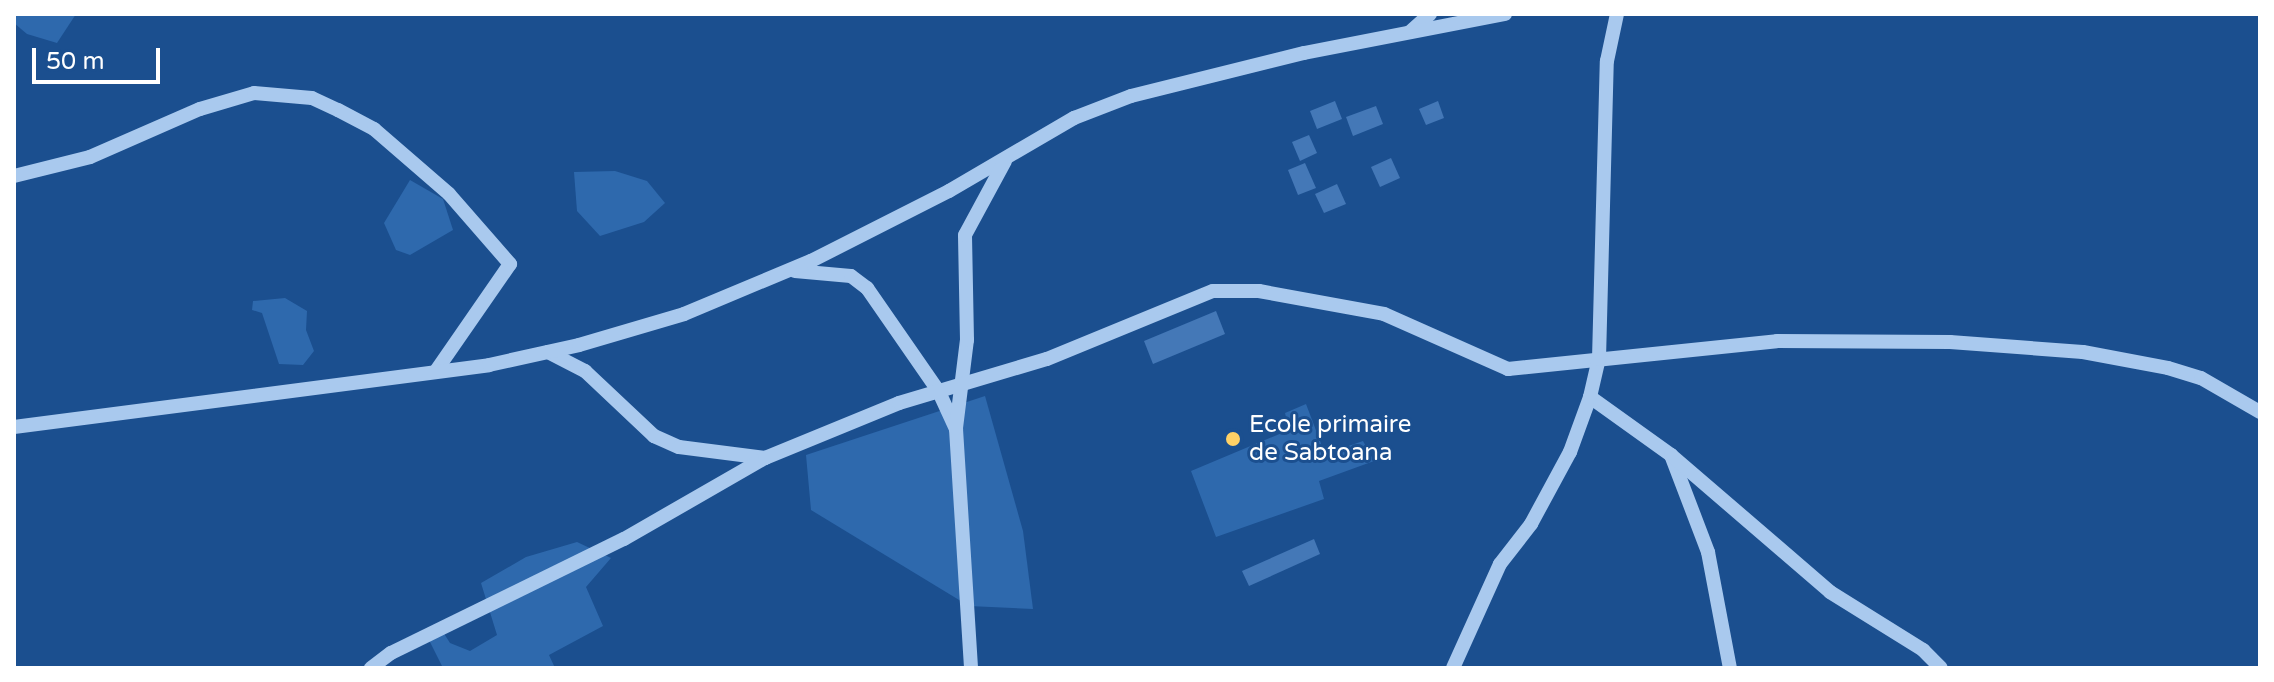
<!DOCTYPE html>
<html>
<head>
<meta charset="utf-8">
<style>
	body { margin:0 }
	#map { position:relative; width:2274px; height:682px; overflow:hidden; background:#1b4f8f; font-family:"Varela Round",sans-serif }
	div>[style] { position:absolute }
	.green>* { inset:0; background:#2e69ad }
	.building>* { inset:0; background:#4478b7 }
	.minor>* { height:14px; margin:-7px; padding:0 7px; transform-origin:7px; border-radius:7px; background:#a9c9ee }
	.dots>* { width:22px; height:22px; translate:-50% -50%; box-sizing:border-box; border:4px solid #1b4f8f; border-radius:50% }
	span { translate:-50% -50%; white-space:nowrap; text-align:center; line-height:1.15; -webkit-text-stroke:6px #1b4f8f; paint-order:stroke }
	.poi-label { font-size:24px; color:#fff }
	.left { translate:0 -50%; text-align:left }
	.frame { position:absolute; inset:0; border:16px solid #fff; pointer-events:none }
	.scale { position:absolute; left:32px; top:48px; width:128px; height:36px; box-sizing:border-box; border:4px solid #fff; border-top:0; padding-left:10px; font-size:24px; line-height:28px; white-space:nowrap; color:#fff; -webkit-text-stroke:6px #1b4f8f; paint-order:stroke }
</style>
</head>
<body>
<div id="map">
	<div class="green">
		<div style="clip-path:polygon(14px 14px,76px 14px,57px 43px,27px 34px,14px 23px)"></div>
		<div style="clip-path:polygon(615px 171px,647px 181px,665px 203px,644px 222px,600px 236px,577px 211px,574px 172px)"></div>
		<div style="clip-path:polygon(410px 180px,443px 199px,453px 230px,410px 255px,396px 250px,384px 223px)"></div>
		<div style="clip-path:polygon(285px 298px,307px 311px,306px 330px,314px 351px,303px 365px,279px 364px,262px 313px,252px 310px,253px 301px)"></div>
		<div style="clip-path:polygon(985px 396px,1023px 531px,1033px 609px,969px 606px,811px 510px,806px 455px)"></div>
		<div style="clip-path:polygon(1306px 404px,1325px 454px,1363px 441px,1374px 461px,1319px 481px,1324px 499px,1216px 537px,1191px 471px,1289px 430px,1285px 413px)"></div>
		<div style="clip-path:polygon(577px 542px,611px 558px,586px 587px,603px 626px,549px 655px,555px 668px,443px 668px,428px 638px,443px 632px,450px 643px,470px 651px,497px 635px,481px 583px,526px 557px)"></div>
	</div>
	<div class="building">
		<div style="clip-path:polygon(1335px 101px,1342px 119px,1317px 129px,1310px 111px)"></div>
		<div style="clip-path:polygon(1438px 101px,1444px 118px,1426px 125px,1419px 109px)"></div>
		<div style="clip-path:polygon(1376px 106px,1383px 124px,1353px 136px,1346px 117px)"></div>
		<div style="clip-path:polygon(1309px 135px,1317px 153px,1300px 161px,1292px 142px)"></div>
		<div style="clip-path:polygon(1391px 158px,1400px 178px,1380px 187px,1371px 167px)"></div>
		<div style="clip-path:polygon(1305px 163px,1316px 188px,1298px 195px,1288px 170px)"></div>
		<div style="clip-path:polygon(1337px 184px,1346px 204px,1324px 213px,1315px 194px)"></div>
		<div style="clip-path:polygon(1216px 311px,1225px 334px,1153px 364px,1144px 341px)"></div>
		<div style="clip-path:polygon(1314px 539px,1320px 554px,1249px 586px,1242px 571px)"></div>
	</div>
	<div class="minor">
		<div style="left:1410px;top:32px;width:27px;rotate:-42deg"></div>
		<div style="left:14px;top:176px;width:78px;rotate:-14deg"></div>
		<div style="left:90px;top:157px;width:120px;rotate:-23.6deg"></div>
		<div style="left:200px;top:109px;width:56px;rotate:-16.5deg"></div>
		<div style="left:254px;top:93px;width:58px;rotate:4.9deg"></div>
		<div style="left:312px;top:98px;width:29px;rotate:25deg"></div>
		<div style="left:338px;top:110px;width:41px;rotate:27.8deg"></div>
		<div style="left:374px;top:129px;width:99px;rotate:40.9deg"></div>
		<div style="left:449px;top:194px;width:93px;rotate:48.9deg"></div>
		<div style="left:510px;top:264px;width:130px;rotate:124.7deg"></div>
		<div style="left:795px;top:271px;width:56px;rotate:5.1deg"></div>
		<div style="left:851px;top:276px;width:20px;rotate:37deg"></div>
		<div style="left:867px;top:288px;width:126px;rotate:55.3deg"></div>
		<div style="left:939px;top:392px;width:41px;rotate:65.3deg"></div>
		<div style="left:956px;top:429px;width:239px;rotate:86.4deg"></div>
		<div style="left:548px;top:352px;width:42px;rotate:27.2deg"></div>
		<div style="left:585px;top:371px;width:95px;rotate:43.3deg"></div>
		<div style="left:654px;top:436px;width:27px;rotate:24deg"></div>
		<div style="left:679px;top:447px;width:87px;rotate:7.3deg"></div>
		<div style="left:1590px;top:397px;width:100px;rotate:35.6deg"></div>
		<div style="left:1671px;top:455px;width:104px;rotate:69.1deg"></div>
		<div style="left:1708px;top:552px;width:118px;rotate:79.3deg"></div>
		<div style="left:14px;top:427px;width:479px;rotate:-7.4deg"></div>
		<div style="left:489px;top:365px;width:92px;rotate:-12.5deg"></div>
		<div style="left:579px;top:345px;width:109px;rotate:-16.4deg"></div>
		<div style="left:684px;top:314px;width:138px;rotate:-22.7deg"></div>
		<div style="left:811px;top:261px;width:155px;rotate:-26.9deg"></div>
		<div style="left:949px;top:191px;width:145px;rotate:-30.3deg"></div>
		<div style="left:1074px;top:118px;width:61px;rotate:-21.1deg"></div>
		<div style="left:1131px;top:96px;width:178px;rotate:-14deg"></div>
		<div style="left:1304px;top:53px;width:205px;rotate:-11deg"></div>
		<div style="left:956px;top:428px;width:89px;rotate:-82.9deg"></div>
		<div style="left:967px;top:340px;width:105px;rotate:-91.1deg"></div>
		<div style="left:965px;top:235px;width:84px;rotate:-61.6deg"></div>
		<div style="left:1671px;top:455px;width:210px;rotate:40.7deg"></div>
		<div style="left:1830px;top:592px;width:110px;rotate:31.9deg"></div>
		<div style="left:1923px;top:650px;width:25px;rotate:45deg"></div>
		<div style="left:371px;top:668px;width:25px;rotate:-37deg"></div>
		<div style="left:391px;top:653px;width:259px;rotate:-26.1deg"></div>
		<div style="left:624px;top:539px;width:163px;rotate:-29.9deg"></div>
		<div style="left:765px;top:458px;width:145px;rotate:-22.3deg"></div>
		<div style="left:899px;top:403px;width:154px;rotate:-16.6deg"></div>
		<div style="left:1047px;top:359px;width:179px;rotate:-22.3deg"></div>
		<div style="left:1213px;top:291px;width:46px"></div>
		<div style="left:1259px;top:291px;width:127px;rotate:10.4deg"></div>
		<div style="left:1384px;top:314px;width:136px;rotate:23.9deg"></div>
		<div style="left:1508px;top:369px;width:270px;rotate:-5.9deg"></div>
		<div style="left:1777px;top:341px;width:173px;rotate:0.3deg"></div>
		<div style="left:1950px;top:342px;width:133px;rotate:4.3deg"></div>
		<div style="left:2083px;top:352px;width:86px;rotate:10.7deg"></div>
		<div style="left:2168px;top:368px;width:34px;rotate:17deg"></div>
		<div style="left:2201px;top:378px;width:68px;rotate:30deg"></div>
		<div style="left:1453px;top:668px;width:114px;rotate:-65.7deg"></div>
		<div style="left:1500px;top:564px;width:51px;rotate:-52.2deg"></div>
		<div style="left:1531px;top:524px;width:82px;rotate:-61.6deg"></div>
		<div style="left:1570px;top:452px;width:59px;rotate:-70deg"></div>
		<div style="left:1590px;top:397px;width:39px;rotate:-77deg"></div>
		<div style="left:1599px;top:359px;width:298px;rotate:-88.5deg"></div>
		<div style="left:1607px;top:61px;width:48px;rotate:-78deg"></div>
	</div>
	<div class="dots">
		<div style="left:1233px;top:439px;background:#ffd166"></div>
	</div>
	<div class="poi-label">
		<span class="left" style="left:1249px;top:439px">Ecole primaire<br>de Sabtoana</span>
	</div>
	<div class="frame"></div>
	<div class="scale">50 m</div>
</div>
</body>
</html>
